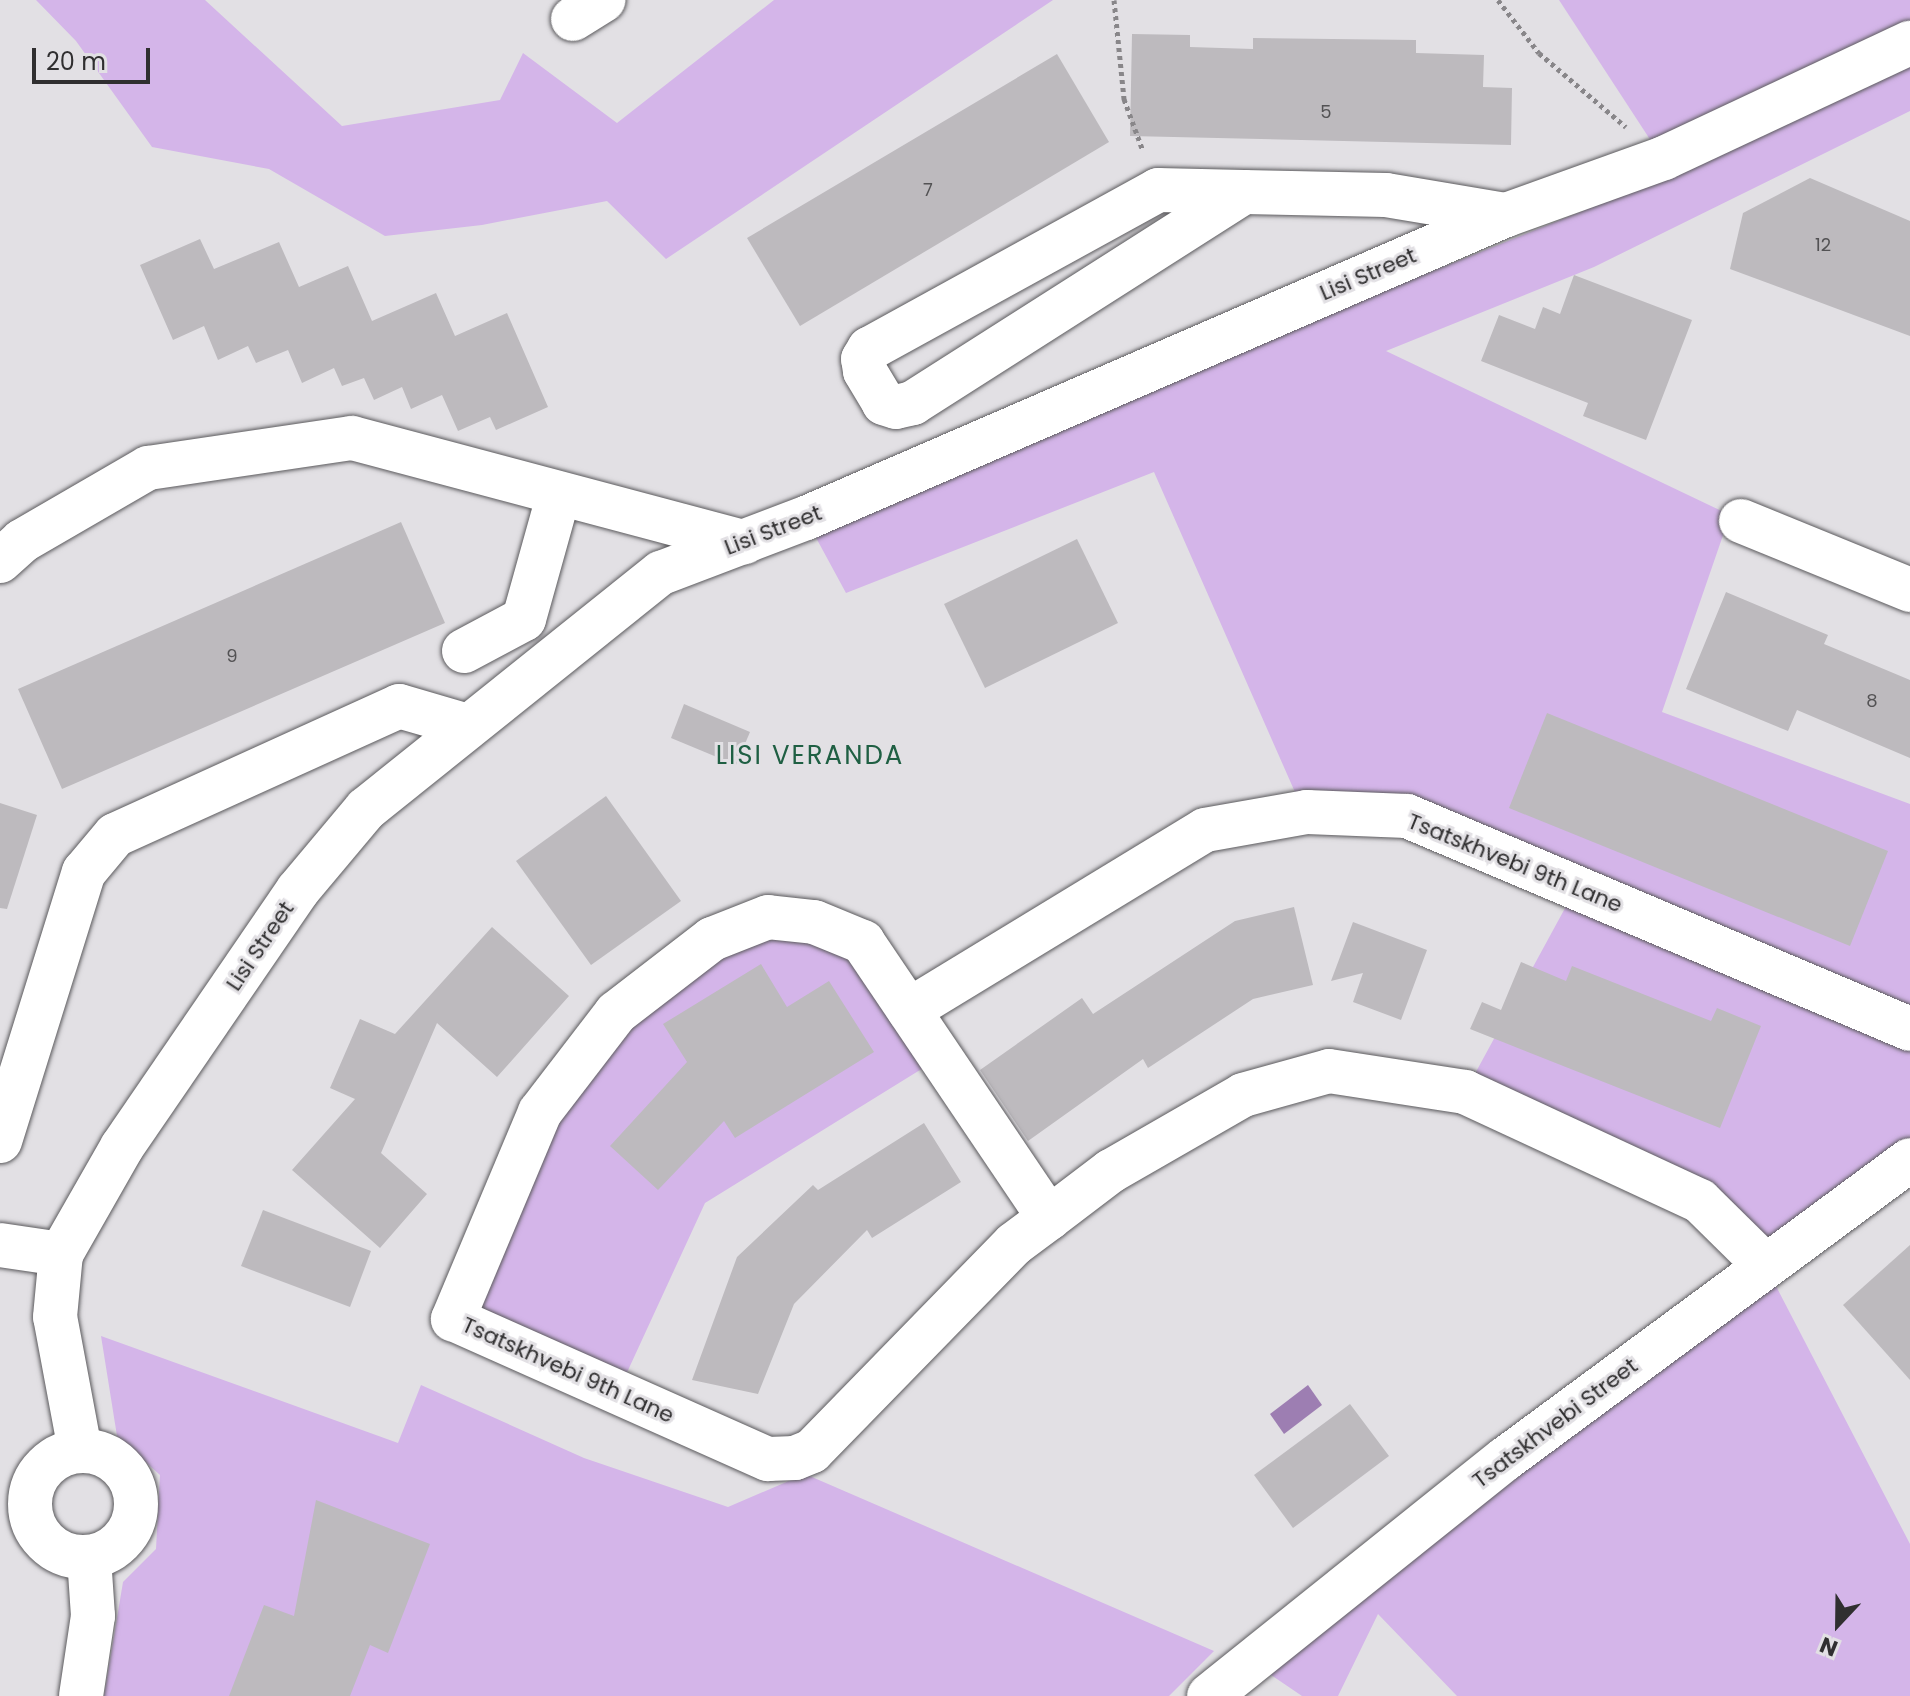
<!DOCTYPE html>
<html>
<head>
<meta charset="utf-8">
<style>
	body { margin:0 }
	#map { position:relative; width:1910px; height:1696px; overflow:hidden; background:#e2e0e4; font-family:Poppins,sans-serif }
	div>[style] { position:absolute }
	.green>* { inset:0; background:#d4b5e9 }
	.water>* { inset:0; background:#9d7eb2 }
	.building>* { inset:0; background:#bdbabe }
	.path>* { height:5px; margin-top:-2.5px; transform-origin:0; background:repeating-linear-gradient(90deg,#888689 0 4px,transparent 0 8px) }
	.roads { filter:drop-shadow(0 0 2px #5b5a5d) drop-shadow(0 0 2px #5b5a5d) }
	.minor>* { height:44px; margin:-22px; padding:0 22px; transform-origin:22px; border-radius:22px; background:#fff }
	.minor>.ring { margin:-22px; padding:0; box-sizing:content-box; background:none; border:44px solid #fff; border-radius:50% }
	span { translate:-50% -50%; white-space:nowrap; text-align:center; line-height:1.15; -webkit-text-stroke:6px #e2e0e4; paint-order:stroke }
	.number-label { font-size:18px; color:#535254 }
	.number-label span { -webkit-text-stroke-width:0 }
	.street-label { font-size:22px; color:#302f30 }
	.quarter-label { font-size:26px; color:#1f5f43; letter-spacing:2px }
	.north { position:absolute; left:1798px; top:1584px; width:80px; height:80px; -webkit-text-stroke:6px #e2e0e4; paint-order:stroke; rotate:202deg; font-size:22px; font-weight:700; line-height:32px; text-align:center; color:#302f30 }
	.north::after { content:''; display:block; margin:auto; width:28px; height:36px; background:#302f30; clip-path:polygon(50% 0,100% 100%,50% 72%,0 100%) }
	.scale { position:absolute; left:32px; top:48px; width:118px; height:36px; box-sizing:border-box; border:4px solid #302f30; border-top:0; padding-left:10px; font-size:24px; line-height:28px; white-space:nowrap; color:#302f30; -webkit-text-stroke:6px #e2e0e4; paint-order:stroke }
</style>
</head>
<body>
<div id="map">
	<div class="green">
		<div style="clip-path:polygon(36px 0,205px 0,342px 126px,500px 100px,523px 53px,617px 123px,774px 0,1053px 0,666px 259px,607px 201px,482px 225px,385px 236px,269px 169px,152px 147px,76px 41px)"></div>
		<div style="clip-path:polygon(1559px 0,1910px 0,1910px 21px,1892px 36px,1651px 141px)"></div>
		<div style="clip-path:polygon(1910px 64px,1910px 111px,1594px 267px,1386px 351px,1730px 515px,1662px 712px,1910px 804px,1910px 1017px,1298px 799px,1154px 472px,846px 593px,814px 534px,1333px 311px,1663px 179px)"></div>
		<div style="clip-path:polygon(1576px 888px,1910px 1029px,1910px 1160px,1765px 1265px,1910px 1544px,1910px 1696px,1457px 1696px,1378px 1614px,1338px 1696px,1302px 1696px,1268px 1673px,1765px 1265px,1700px 1201px,1465px 1092px)"></div>
		<div style="clip-path:polygon(814px 922px,941px 1057px,705px 1203px,618px 1392px,454px 1319px,540px 1112px,712px 939px)"></div>
		<div style="clip-path:polygon(101px 1336px,398px 1443px,421px 1385px,584px 1458px,728px 1507px,805px 1474px,1214px 1651px,1169px 1696px,104px 1696px,123px 1582px,156px 1549px,160px 1475px,117px 1436px)"></div>
	</div>
	<div class="water">
		<div style="clip-path:polygon(1308px 1385px,1322px 1405px,1284px 1434px,1270px 1414px)"></div>
	</div>
	<div class="building">
		<div style="clip-path:polygon(1132px 34px,1190px 35px,1190px 47px,1253px 49px,1253px 38px,1416px 40px,1416px 53px,1484px 55px,1483px 87px,1512px 88px,1511px 145px,1130px 136px)"></div>
		<div style="clip-path:polygon(1057px 54px,1109px 142px,800px 326px,747px 238px)"></div>
		<div style="clip-path:polygon(1810px 178px,1910px 221px,1910px 336px,1730px 269px,1743px 213px)"></div>
		<div style="clip-path:polygon(200px 239px,214px 269px,279px 242px,299px 287px,348px 266px,372px 321px,436px 293px,455px 336px,507px 313px,548px 407px,496px 430px,490px 417px,458px 431px,442px 395px,411px 409px,402px 387px,374px 400px,364px 378px,342px 386px,334px 368px,302px 383px,288px 350px,256px 363px,248px 346px,218px 360px,204px 326px,173px 340px,140px 265px)"></div>
		<div style="clip-path:polygon(1574px 275px,1692px 320px,1646px 440px,1583px 416px,1588px 403px,1481px 361px,1499px 315px,1535px 329px,1543px 307px,1560px 314px)"></div>
		<div style="clip-path:polygon(401px 522px,445px 623px,62px 789px,18px 689px)"></div>
		<div style="clip-path:polygon(1077px 539px,1118px 623px,985px 688px,944px 604px)"></div>
		<div style="clip-path:polygon(1726px 592px,1828px 635px,1824px 644px,1910px 680px,1910px 758px,1797px 710px,1788px 731px,1686px 689px)"></div>
		<div style="clip-path:polygon(684px 704px,750px 732px,736px 765px,671px 738px)"></div>
		<div style="clip-path:polygon(1547px 713px,1888px 851px,1850px 946px,1509px 808px)"></div>
		<div style="clip-path:polygon(606px 796px,681px 901px,591px 965px,516px 861px)"></div>
		<div style="clip-path:polygon(0 803px,37px 815px,7px 909px,0 908px)"></div>
		<div style="clip-path:polygon(1294px 907px,1313px 985px,1253px 999px,1148px 1068px,1143px 1059px,1028px 1141px,980px 1070px,1082px 998px,1093px 1014px,1235px 921px)"></div>
		<div style="clip-path:polygon(1353px 922px,1427px 950px,1401px 1020px,1353px 1002px,1363px 973px,1331px 981px)"></div>
		<div style="clip-path:polygon(492px 927px,569px 996px,497px 1077px,437px 1023px,381px 1153px,427px 1194px,380px 1248px,292px 1170px,355px 1099px,330px 1088px,360px 1019px,395px 1034px)"></div>
		<div style="clip-path:polygon(1521px 962px,1566px 981px,1572px 966px,1711px 1021px,1717px 1008px,1761px 1026px,1720px 1128px,1470px 1029px,1482px 1002px,1501px 1010px)"></div>
		<div style="clip-path:polygon(761px 964px,787px 1007px,829px 981px,874px 1052px,735px 1138px,724px 1121px,658px 1190px,610px 1146px,687px 1062px,663px 1024px)"></div>
		<div style="clip-path:polygon(924px 1123px,961px 1182px,872px 1238px,867px 1230px,794px 1304px,758px 1394px,692px 1380px,737px 1257px,813px 1185px,818px 1190px)"></div>
		<div style="clip-path:polygon(263px 1210px,371px 1251px,350px 1307px,241px 1266px)"></div>
		<div style="clip-path:polygon(1910px 1245px,1910px 1380px,1843px 1305px)"></div>
		<div style="clip-path:polygon(1350px 1404px,1389px 1456px,1293px 1528px,1254px 1475px)"></div>
		<div style="clip-path:polygon(316px 1500px,430px 1544px,388px 1653px,370px 1645px,350px 1696px,229px 1696px,264px 1605px,294px 1616px)"></div>
	</div>
	<div class="path">
		<div style="left:1114px;top:0;width:100px;rotate:84.2deg"></div>
		<div style="left:1124px;top:99px;width:55px;rotate:69.9deg"></div>
		<div style="left:1498px;top:0;width:67px;rotate:52.3deg"></div>
		<div style="left:1539px;top:53px;width:114px;rotate:40.4deg"></div>
	</div>
	<div class="roads">
		<div class="minor">
			<div style="left:573px;top:19px;width:36px;rotate:-32deg"></div>
			<div style="left:1244px;top:192px;width:393px;rotate:147.5deg"></div>
			<div style="left:913px;top:403px;width:17px;rotate:167deg"></div>
			<div style="left:896px;top:407px;width:13px;rotate:-162deg"></div>
			<div style="left:884px;top:403px;width:37px;rotate:-121deg"></div>
			<div style="left:865px;top:371px;width:12px;rotate:-99deg"></div>
			<div style="left:863px;top:359px;width:12px;rotate:-59deg"></div>
			<div style="left:869px;top:349px;width:330px;rotate:-28.8deg"></div>
			<div style="left:1158px;top:190px;width:86px;rotate:1.3deg"></div>
			<div style="left:1244px;top:192px;width:142px;rotate:1.2deg"></div>
			<div style="left:1386px;top:195px;width:122px;rotate:9.5deg"></div>
			<div style="left:1741px;top:521px;width:183px;rotate:22.2deg"></div>
			<div style="left:0;top:561px;width:30px;rotate:-42deg"></div>
			<div style="left:22px;top:541px;width:146px;rotate:-30.1deg"></div>
			<div style="left:148px;top:468px;width:206px;rotate:-8.4deg"></div>
			<div style="left:352px;top:438px;width:406px;rotate:14.9deg"></div>
			<div style="left:464px;top:651px;width:68px;rotate:-28.1deg"></div>
			<div style="left:524px;top:619px;width:130px;rotate:-74.4deg"></div>
			<div style="left:909px;top:1010px;width:346px;rotate:-31.3deg"></div>
			<div style="left:1205px;top:830px;width:104px;rotate:-10deg"></div>
			<div style="left:1307px;top:812px;width:100px;rotate:2.3deg"></div>
			<div style="left:1407px;top:816px;width:546px;rotate:22.95deg"></div>
			<div style="left:0;top:1141px;width:282px;rotate:-72.7deg"></div>
			<div style="left:84px;top:872px;width:48px;rotate:-50deg"></div>
			<div style="left:115px;top:835px;width:312px;rotate:-24.4deg"></div>
			<div style="left:399px;top:706px;width:72px;rotate:16.2deg"></div>
			<div style="left:1049px;top:1218px;width:333px;rotate:-124deg"></div>
			<div style="left:863px;top:942px;width:53px;rotate:-157.8deg"></div>
			<div style="left:814px;top:922px;width:46px;rotate:-173.8deg"></div>
			<div style="left:768px;top:917px;width:60px;rotate:158.6deg"></div>
			<div style="left:712px;top:939px;width:121px;rotate:142.4deg"></div>
			<div style="left:616px;top:1013px;width:125px;rotate:127.5deg"></div>
			<div style="left:540px;top:1112px;width:225px;rotate:112.8deg"></div>
			<div style="left:453px;top:1319px;width:345px;rotate:24deg"></div>
			<div style="left:768px;top:1459px;width:27px;rotate:-2deg"></div>
			<div style="left:795px;top:1458px;width:18px;rotate:-22deg"></div>
			<div style="left:812px;top:1451px;width:289px;rotate:-45.7deg"></div>
			<div style="left:1014px;top:1244px;width:44px;rotate:-36.6deg"></div>
			<div style="left:1049px;top:1218px;width:78px;rotate:-37.2deg"></div>
			<div style="left:1111px;top:1171px;width:152px;rotate:-29.9deg"></div>
			<div style="left:1243px;top:1095px;width:89px;rotate:-15.6deg"></div>
			<div style="left:1329px;top:1071px;width:138px;rotate:8.8deg"></div>
			<div style="left:1465px;top:1092px;width:259px;rotate:24.9deg"></div>
			<div style="left:1700px;top:1201px;width:91px;rotate:44.6deg"></div>
			<div style="left:0;top:1245px;width:62px;rotate:8.4deg"></div>
			<div style="left:80px;top:1450px;width:135px;rotate:-100.6deg"></div>
			<div style="left:55px;top:1317px;width:63px;rotate:-84.6deg"></div>
			<div style="left:61px;top:1254px;width:123px;rotate:-60.3deg"></div>
			<div style="left:122px;top:1147px;width:311px;rotate:-55.6deg"></div>
			<div style="left:298px;top:890px;width:106px;rotate:-50deg"></div>
			<div style="left:366px;top:809px;width:378px;rotate:-38.7deg"></div>
			<div style="left:661px;top:573px;width:155px;rotate:-20.8deg"></div>
			<div style="left:806px;top:518px;width:763px;rotate:-23.41deg"></div>
			<div style="left:1506px;top:215px;width:168px;rotate:-19.8deg"></div>
			<div style="left:1664px;top:158px;width:272px;rotate:-25.1deg"></div>
			<div class="ring" style="left:30px;top:1451px;width:62px;height:62px"></div>
			<div style="left:81px;top:1696px;width:81px;rotate:-81.5deg"></div>
			<div style="left:93px;top:1616px;width:59px;rotate:-93.9deg"></div>
			<div style="left:1209px;top:1696px;width:379px;rotate:-38.7deg"></div>
			<div style="left:1505px;top:1459px;width:503px;rotate:-36.44deg"></div>
		</div>
	</div>
	<div class="number-label">
		<span style="left:1326px;top:112px">5</span>
		<span style="left:928px;top:190px">7</span>
		<span style="left:1823px;top:245px">12</span>
		<span style="left:232px;top:656px">9</span>
		<span style="left:1872px;top:701px">8</span>
	</div>
	<div class="street-label">
		<span style="left:1368px;top:274px;rotate:-23deg">Lisi Street</span>
		<span style="left:773px;top:530px;rotate:-21deg">Lisi Street</span>
		<span style="left:1515px;top:863px;rotate:22deg">Tsatskhvebi 9th Lane</span>
		<span style="left:260px;top:946px;rotate:-56deg">Lisi Street</span>
		<span style="left:568px;top:1370px;rotate:24deg">Tsatskhvebi 9th Lane</span>
		<span style="left:1555px;top:1423px;rotate:-37deg">Tsatskhvebi Street</span>
	</div>
	<div class="quarter-label">
		<span style="left:810px;top:756px">LISI VERANDA</span>
	</div>
	<div class="north">N</div>
	<div class="scale">20 m</div>
</div>
</body>
</html>
